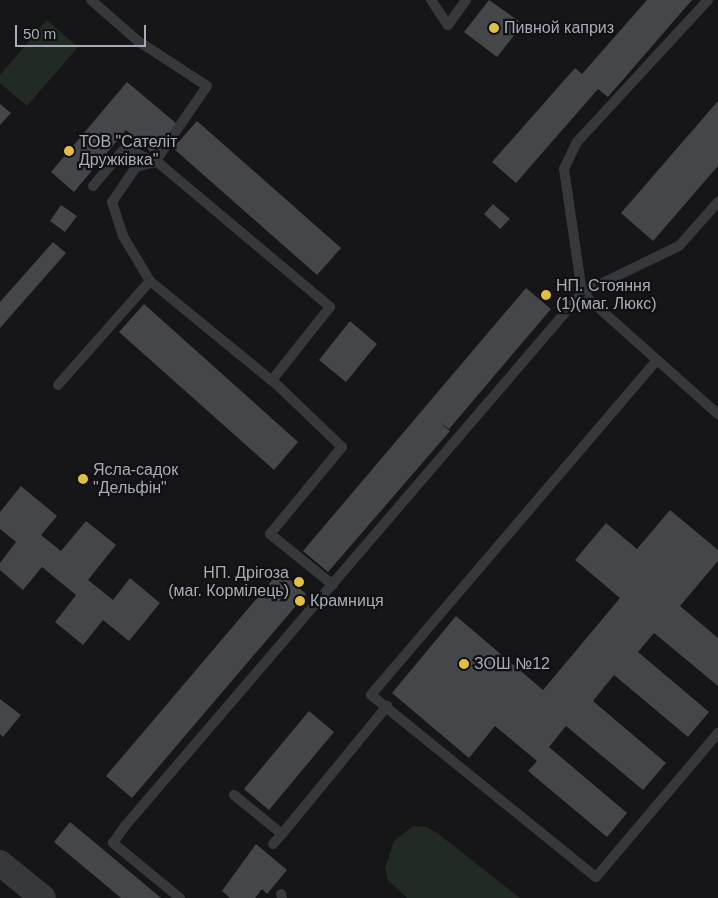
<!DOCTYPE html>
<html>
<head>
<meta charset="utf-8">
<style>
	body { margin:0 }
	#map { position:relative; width:718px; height:898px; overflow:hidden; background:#161618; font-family:Helvetica,sans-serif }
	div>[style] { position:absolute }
	.green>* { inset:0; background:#222a24 }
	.building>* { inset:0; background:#45464a }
	.service>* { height:10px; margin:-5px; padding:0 5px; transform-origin:5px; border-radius:5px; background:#37383c }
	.tertiary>* { height:26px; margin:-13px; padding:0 13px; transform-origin:13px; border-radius:13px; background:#37383c }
	.dots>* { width:14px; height:14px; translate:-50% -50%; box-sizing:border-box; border:2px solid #111113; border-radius:50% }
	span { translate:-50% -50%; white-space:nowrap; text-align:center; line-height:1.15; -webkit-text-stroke:4.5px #111113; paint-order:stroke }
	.poi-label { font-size:16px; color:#a9acb6 }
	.left { translate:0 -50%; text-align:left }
	.right { translate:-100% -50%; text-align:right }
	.scale { position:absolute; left:15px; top:25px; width:131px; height:22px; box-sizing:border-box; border:2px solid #a9acb6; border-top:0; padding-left:6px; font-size:15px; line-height:18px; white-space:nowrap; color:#a9acb6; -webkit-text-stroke:4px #111113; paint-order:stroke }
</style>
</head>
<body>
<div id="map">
	<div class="green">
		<div style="clip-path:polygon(47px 20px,78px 47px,27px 106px,0 83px,0 75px)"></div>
		<div style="clip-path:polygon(413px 826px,427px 827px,440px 835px,520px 898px,407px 898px,388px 880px,385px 868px,394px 841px)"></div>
	</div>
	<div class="building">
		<div style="clip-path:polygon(489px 0,523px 24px,497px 57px,464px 32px)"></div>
		<div style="clip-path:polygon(647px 0,692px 0,608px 97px,598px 89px,516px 183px,492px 162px,575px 68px,582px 74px)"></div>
		<div style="clip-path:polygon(127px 82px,177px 124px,152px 153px,126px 130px,74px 192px,51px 172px)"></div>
		<div style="clip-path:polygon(718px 101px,718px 166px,653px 241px,621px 213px)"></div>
		<div style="clip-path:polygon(0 104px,11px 113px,0 125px)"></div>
		<div style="clip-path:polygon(197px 121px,341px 248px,317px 275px,173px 148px)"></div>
		<div style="clip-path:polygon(493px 204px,510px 219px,500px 229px,484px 214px)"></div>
		<div style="clip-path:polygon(61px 205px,77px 216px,65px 232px,50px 221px)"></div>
		<div style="clip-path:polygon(53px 242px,66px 253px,0 328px,0 302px)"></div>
		<div style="clip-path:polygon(526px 288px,551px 309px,449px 429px,439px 422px,450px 431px,328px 572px,303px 551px)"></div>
		<div style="clip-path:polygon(144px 304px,298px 442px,274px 470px,119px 332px)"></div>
		<div style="clip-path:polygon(350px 321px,377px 344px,346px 382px,319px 360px)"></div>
		<div style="clip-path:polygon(21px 486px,57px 516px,41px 535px,61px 551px,86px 521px,116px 545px,88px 580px,113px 600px,130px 578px,160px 603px,129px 641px,103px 620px,83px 645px,55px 622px,76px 595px,42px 567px,23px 590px,0 570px,0 563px,16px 542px,0 529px,0 512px)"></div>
		<div style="clip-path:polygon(670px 510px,718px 550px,718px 561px,680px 606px,718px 638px,718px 686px,654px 633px,638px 652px,709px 712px,688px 737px,614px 675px,593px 701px,666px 763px,643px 790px,566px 726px,549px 747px,627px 813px,607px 837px,528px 771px,537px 761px,495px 726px,469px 758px,392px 693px,456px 616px,543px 690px,620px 598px,575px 560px,606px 523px,637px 549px)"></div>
		<div style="clip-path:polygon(280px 571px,306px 594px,132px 798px,106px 776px)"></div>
		<div style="clip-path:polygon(0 699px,21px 715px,3px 737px,0 734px)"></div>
		<div style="clip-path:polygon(309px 711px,334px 732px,269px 810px,244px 789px)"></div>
		<div style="clip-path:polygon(70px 822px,99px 846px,161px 898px,121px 898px,54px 842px)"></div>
		<div style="clip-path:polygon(256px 844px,287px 870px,267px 894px,262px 889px,255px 898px,230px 898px,222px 891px)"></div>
	</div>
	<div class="service">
		<div style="left:91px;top:0;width:62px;rotate:41.1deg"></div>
		<div style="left:138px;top:41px;width:82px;rotate:33.1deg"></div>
		<div style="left:207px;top:86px;width:92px;rotate:124.4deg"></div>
		<div style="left:431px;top:0;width:30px;rotate:56deg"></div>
		<div style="left:448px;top:25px;width:31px;rotate:-54deg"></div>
		<div style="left:708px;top:0;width:193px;rotate:132.7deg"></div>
		<div style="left:577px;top:142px;width:30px;rotate:116deg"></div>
		<div style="left:564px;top:169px;width:125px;rotate:81.7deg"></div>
		<div style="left:582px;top:293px;width:182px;rotate:41.7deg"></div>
		<div style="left:93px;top:186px;width:50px;rotate:-49.9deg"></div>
		<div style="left:125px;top:148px;width:40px;rotate:25deg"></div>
		<div style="left:161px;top:165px;width:221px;rotate:40deg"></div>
		<div style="left:330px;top:307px;width:93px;rotate:128.5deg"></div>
		<div style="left:272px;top:380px;width:97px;rotate:43.7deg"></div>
		<div style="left:342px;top:447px;width:113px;rotate:129.6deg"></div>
		<div style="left:270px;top:534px;width:81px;rotate:39deg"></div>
		<div style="left:150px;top:281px;width:52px;rotate:-121deg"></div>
		<div style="left:123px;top:236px;width:36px;rotate:-108deg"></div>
		<div style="left:112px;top:202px;width:42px;rotate:-55.6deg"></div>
		<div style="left:136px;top:167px;width:20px;rotate:-15deg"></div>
		<div style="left:657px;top:360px;width:440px;rotate:130.5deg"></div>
		<div style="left:371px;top:695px;width:289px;rotate:39deg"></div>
		<div style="left:596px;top:877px;width:189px;rotate:-49.7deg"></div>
		<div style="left:58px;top:385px;width:139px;rotate:-48.5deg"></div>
		<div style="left:150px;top:281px;width:158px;rotate:39.3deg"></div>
		<div style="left:234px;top:795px;width:62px;rotate:39.1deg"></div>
		<div style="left:282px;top:834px;width:166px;rotate:-50.6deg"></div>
		<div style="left:273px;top:844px;width:13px;rotate:-48deg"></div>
		<div style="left:281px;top:894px;width:4px;rotate:76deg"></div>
		<div style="left:180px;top:898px;width:87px;rotate:-140.6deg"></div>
		<div style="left:113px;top:843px;width:21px;rotate:-55deg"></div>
		<div style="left:125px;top:826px;width:702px;rotate:-49.39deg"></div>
		<div style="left:582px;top:293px;width:108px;rotate:-25.9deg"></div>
		<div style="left:679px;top:246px;width:59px;rotate:-48.4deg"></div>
	</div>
	<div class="tertiary">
		<div style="left:0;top:863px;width:55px;rotate:39.1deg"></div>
	</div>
	<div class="dots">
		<div style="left:494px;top:28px;background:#e2bf43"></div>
		<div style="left:69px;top:151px;background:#e2bf43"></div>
		<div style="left:546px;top:295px;background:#e2bf43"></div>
		<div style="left:83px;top:479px;background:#e2bf43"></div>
		<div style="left:299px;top:582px;background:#e2bf43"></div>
		<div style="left:300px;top:601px;background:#e2bf43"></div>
		<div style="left:464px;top:664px;background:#e2bf43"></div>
	</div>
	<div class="poi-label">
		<span class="left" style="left:504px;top:28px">Пивной каприз</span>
		<span class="left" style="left:79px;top:151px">ТОВ "Сателіт<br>Дружківка"</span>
		<span class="left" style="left:556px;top:295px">НП. Стояння<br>(1)(маг. Люкс)</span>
		<span class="left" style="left:93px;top:479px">Ясла-садок<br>"Дельфін"</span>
		<span class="right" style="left:289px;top:582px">НП. Дрігоза<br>(маг. Кормілець)</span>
		<span class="left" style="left:310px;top:601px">Крамниця</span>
		<span class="left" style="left:474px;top:664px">ЗОШ №12</span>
	</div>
	<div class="scale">50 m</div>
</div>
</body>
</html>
